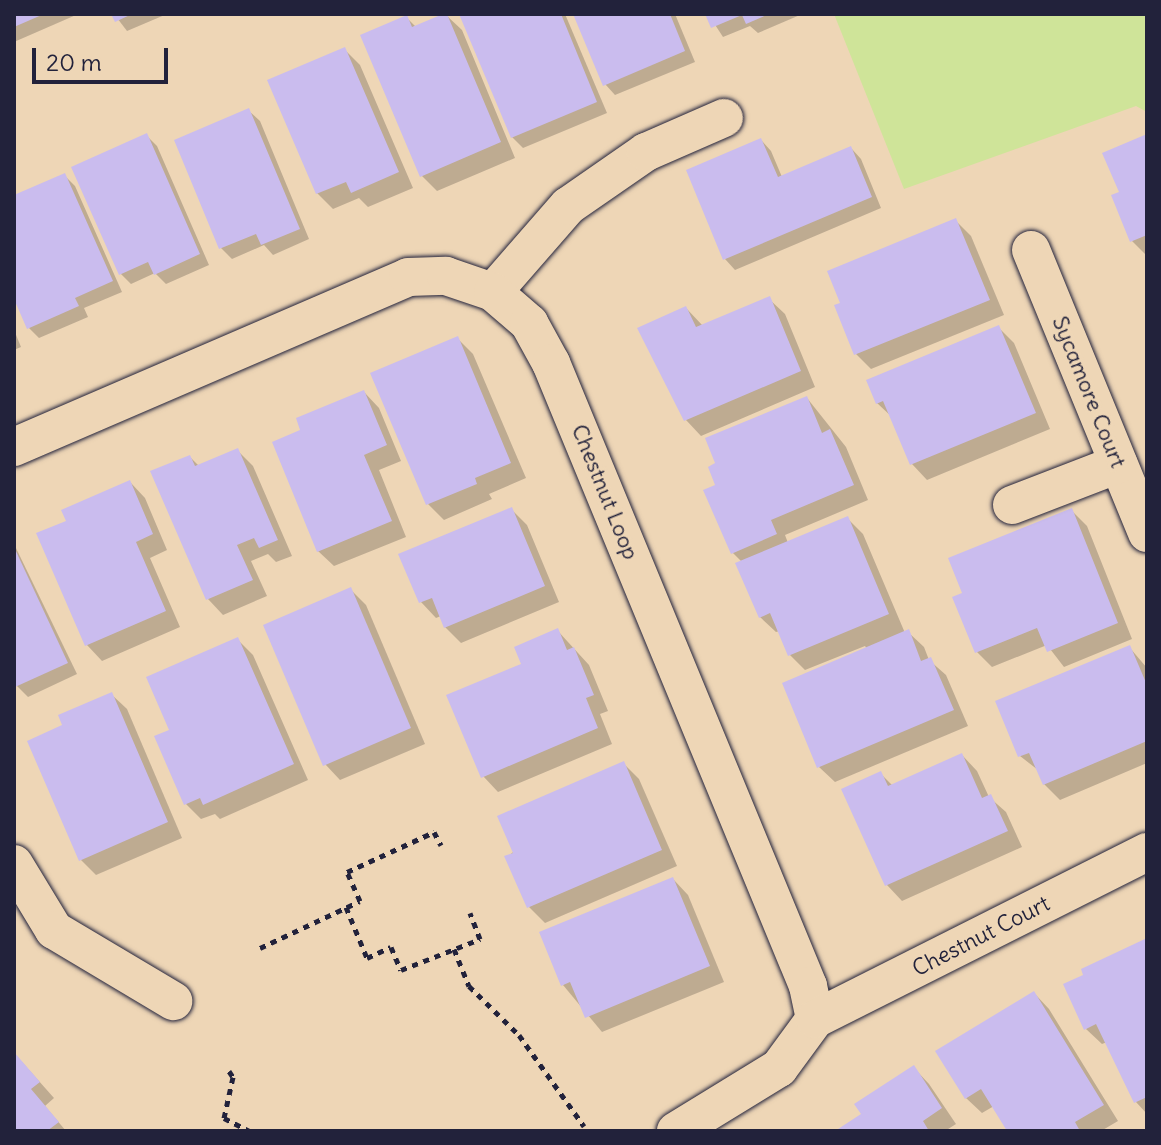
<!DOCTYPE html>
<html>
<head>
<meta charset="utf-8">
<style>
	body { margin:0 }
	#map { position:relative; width:1161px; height:1145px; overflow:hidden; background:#eed6b6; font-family:Delius,sans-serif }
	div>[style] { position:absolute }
	.green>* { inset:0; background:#cfe499 }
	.shadow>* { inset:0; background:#0003 }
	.building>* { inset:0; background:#cabcee }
	.path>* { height:5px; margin-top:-2.5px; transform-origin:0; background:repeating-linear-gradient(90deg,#22223b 0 6px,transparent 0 12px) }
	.roads { filter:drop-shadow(0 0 2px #22223b) drop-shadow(0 0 2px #22223b) }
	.street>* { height:38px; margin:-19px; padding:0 19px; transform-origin:19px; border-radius:19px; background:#eed6b6 }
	span { translate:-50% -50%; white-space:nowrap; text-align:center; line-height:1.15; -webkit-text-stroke:7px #eed6b6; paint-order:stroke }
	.street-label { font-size:22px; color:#22223b }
	.frame { position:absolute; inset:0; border:16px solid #22223b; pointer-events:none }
	.scale { position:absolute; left:32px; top:48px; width:136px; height:36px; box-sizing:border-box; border:4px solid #22223b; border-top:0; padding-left:10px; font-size:24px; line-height:28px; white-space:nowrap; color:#22223b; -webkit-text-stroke:6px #eed6b6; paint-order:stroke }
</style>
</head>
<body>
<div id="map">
	<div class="green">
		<div style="clip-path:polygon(834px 14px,1147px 14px,1147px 112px,1136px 106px,904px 189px)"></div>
	</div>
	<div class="shadow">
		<div style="clip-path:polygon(14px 14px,75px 14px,76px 15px,14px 42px)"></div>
		<div style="clip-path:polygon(114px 14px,167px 14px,127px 31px)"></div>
		<div style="clip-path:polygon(461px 14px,565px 14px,607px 113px,523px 148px,512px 137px)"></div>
		<div style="clip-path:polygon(575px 14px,675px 14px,695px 62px,615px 95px,605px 84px)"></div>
		<div style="clip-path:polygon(708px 14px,800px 14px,800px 15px,758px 33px,750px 26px,723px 37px)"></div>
		<div style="clip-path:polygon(446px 15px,462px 30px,515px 158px,437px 191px,421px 175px,407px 18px,416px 27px)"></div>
		<div style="clip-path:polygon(344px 49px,360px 65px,413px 188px,368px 207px,359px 198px,333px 209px,317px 193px)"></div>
		<div style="clip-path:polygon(249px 111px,260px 121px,309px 239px,273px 255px,264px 245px,232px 259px,221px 248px,177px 141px)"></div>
		<div style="clip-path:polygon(147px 136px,157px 146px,209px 265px,166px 284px,155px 273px,131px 284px,120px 273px)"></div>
		<div style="clip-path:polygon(1147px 136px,1147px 256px,1132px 241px,1121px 193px)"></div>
		<div style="clip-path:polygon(761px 140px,771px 151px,782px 177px,851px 148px,861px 159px,881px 208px,735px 270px,725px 259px)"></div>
		<div style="clip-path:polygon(64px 175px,75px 186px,122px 292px,84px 308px,88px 317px,39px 338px,29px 328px,14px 294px,14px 198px)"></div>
		<div style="clip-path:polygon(956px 221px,971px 236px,1004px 315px,871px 369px,856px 354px)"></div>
		<div style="clip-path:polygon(769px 299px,785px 314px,815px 387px,701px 436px,686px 420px,686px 308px,703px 326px)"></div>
		<div style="clip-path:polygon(998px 327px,1014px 343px,1050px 429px,927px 480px,912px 464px,893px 418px,877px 403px)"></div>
		<div style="clip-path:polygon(14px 330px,21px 347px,14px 350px)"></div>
		<div style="clip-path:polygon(457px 338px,473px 354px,526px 478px,489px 494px,492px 499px,444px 520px,428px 504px,373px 374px)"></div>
		<div style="clip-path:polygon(364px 392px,379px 408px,401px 461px,379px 470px,406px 537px,334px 566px,318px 551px,303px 431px)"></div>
		<div style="clip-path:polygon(807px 398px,846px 447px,868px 500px,785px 535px,788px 543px,848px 519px,863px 534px,905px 633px,908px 632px,924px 647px,929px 660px,946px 675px,968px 726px,835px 782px,819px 767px,867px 649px,865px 646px,805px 670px,790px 655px,780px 631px,776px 632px,760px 617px,742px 562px,732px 552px,718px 486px)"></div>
		<div style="clip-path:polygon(237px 450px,253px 466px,292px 556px,276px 562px,268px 554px,251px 561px,267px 596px,223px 615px,208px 599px,153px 472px,190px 457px,199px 466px)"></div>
		<div style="clip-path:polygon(130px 482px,145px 498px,167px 550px,150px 558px,180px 627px,102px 661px,87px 645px,68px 522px)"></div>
		<div style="clip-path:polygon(512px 510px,527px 525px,559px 602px,461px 643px,445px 627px,441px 616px,436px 618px,421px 602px)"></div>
		<div style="clip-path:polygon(1071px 510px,1087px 526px,1132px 639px,1064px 667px,1047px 645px,992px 667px,977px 652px,964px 594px)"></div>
		<div style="clip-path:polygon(14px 544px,77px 674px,28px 697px,14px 683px)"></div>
		<div style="clip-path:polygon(351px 590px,366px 605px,425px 744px,340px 780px,325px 764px)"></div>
		<div style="clip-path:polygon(557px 630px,589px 665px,608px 711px,600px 714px,612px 744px,498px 792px,483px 776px)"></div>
		<div style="clip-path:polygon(238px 640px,253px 655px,308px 780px,220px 819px,215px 814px,201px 819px,186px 804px,172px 731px)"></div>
		<div style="clip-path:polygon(1130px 648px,1147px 668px,1147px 763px,1060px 800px,1044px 784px,1038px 770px,1020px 756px)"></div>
		<div style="clip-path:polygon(111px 694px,127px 709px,182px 838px,96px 875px,81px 860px,64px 726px)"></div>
		<div style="clip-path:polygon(962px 755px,977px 771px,989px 797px,1006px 812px,1022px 847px,902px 901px,887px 885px,880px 773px,893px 786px)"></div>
		<div style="clip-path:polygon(623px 763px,639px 779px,677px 866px,545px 923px,529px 907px,507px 857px)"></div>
		<div style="clip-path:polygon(673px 879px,688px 895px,724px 982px,602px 1032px,563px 985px)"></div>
		<div style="clip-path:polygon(1147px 940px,1147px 1114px,1136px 1102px,1107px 1042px,1102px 1044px,1086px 1029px)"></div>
		<div style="clip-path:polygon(1034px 993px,1049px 1009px,1118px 1121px,1101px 1131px,1009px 1131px,994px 1106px,982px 1113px,966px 1098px)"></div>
		<div style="clip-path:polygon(14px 1053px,54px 1098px,45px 1106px,66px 1131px,14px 1131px)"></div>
		<div style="clip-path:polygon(914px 1068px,929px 1084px,956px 1124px,945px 1131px,839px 1131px,864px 1115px)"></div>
	</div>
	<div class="building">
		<div style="clip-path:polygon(14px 14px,44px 14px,14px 27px)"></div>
		<div style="clip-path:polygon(111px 14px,132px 14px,115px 22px)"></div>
		<div style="clip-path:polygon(443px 14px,447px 14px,501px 142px,420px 177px,360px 35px,407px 15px,412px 27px)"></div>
		<div style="clip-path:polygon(459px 14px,561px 14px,597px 102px,511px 138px)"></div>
		<div style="clip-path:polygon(573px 14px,670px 14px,685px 51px,603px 86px)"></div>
		<div style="clip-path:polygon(705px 14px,769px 14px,746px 24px,742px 15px,711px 28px)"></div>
		<div style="clip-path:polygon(345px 47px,399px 172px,351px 193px,346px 182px,316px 194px,267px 80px)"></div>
		<div style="clip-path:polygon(249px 108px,300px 229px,261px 245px,256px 234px,219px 249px,174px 140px)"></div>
		<div style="clip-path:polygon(147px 133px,200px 254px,154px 275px,148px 262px,119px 275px,71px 167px)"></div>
		<div style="clip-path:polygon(1147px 134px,1147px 235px,1130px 242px,1111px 195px,1119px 192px,1102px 153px)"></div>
		<div style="clip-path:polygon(761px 138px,778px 177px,851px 146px,872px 197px,723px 260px,686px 170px)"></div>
		<div style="clip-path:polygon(65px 173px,113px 281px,75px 298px,79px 306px,27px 329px,14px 299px,14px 195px)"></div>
		<div style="clip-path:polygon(956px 218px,990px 300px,854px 355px,834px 305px,840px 303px,827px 271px)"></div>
		<div style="clip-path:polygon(770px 296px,801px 371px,684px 421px,637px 328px,686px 306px,696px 327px)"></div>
		<div style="clip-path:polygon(999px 325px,1036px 413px,910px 465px,883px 401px,876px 404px,866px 380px)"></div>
		<div style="clip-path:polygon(458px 336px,511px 463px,475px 478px,477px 484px,426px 505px,370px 373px)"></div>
		<div style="clip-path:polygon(364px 390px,387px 445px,364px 455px,392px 521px,317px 552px,272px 442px,300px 430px,296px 418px)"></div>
		<div style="clip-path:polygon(807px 396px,822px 433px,830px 429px,854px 485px,771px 520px,777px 534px,731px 554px,703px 490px,715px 485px,708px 467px,715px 463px,705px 438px)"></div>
		<div style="clip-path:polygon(238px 448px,278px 540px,259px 548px,254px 538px,237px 545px,253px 580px,206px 600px,150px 471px,190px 455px,195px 466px)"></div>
		<div style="clip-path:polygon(130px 480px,153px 534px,136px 542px,166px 611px,85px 646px,36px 533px,66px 521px,61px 510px)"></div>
		<div style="clip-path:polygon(512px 507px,545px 586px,444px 628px,432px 598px,419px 603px,398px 554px)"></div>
		<div style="clip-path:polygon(1072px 508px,1118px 623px,1047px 652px,1037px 628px,975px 653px,952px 597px,962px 593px,948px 558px)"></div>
		<div style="clip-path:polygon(848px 516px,889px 614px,788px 656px,770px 613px,759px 618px,735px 563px)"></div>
		<div style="clip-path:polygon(14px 547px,68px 663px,15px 687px,14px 685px)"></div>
		<div style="clip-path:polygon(351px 587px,411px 728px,323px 766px,263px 625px)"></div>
		<div style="clip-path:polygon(558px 628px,567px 650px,574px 647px,594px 695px,586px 698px,598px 728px,481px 778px,446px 695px,521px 664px,514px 647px)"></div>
		<div style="clip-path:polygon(909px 629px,921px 661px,931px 657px,954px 710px,817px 768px,782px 683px)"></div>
		<div style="clip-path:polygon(238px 637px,294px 764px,203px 805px,200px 798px,184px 805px,154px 736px,169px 730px,146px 677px)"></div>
		<div style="clip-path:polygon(1130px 645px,1147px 685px,1147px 741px,1043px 785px,1029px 753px,1018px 757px,995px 701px)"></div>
		<div style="clip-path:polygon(112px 692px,168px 822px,79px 861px,27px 741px,62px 725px,58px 715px)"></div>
		<div style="clip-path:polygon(962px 753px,982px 798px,991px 794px,1008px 831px,885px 886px,841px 789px,881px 771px,888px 786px)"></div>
		<div style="clip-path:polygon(624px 761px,662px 850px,527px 908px,504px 856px,513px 853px,497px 816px)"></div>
		<div style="clip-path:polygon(673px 877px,710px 966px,585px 1018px,570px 982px,561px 986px,539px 932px)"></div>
		<div style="clip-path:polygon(1147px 938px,1147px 1097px,1134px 1103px,1096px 1024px,1084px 1030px,1063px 984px,1083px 975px,1081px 969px)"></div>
		<div style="clip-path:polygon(1034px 991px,1104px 1105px,1075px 1122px,1080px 1131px,1007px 1131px,981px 1089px,965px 1099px,935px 1051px)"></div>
		<div style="clip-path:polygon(14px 1052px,40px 1082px,31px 1089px,59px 1122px,47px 1131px,14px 1131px)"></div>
		<div style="clip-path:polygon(914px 1065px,942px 1108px,923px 1121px,929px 1131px,835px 1131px,861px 1114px,854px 1104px)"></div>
	</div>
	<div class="path">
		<div style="left:346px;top:907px;width:55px;rotate:67.6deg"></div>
		<div style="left:367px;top:958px;width:26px;rotate:-25deg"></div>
		<div style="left:391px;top:947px;width:25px;rotate:67deg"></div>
		<div style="left:401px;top:970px;width:85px;rotate:-21.4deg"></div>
		<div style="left:480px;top:939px;width:28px;rotate:-111deg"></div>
		<div style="left:260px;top:948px;width:110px;rotate:-25.2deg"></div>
		<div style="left:360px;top:901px;width:32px;rotate:-114deg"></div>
		<div style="left:347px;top:872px;width:96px;rotate:-24.7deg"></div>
		<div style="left:434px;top:832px;width:15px;rotate:62deg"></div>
		<div style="left:454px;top:949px;width:40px;rotate:68deg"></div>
		<div style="left:469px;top:986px;width:70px;rotate:44.4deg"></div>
		<div style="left:519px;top:1035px;width:112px;rotate:54.5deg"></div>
		<div style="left:229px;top:1071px;width:7px;rotate:56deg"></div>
		<div style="left:233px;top:1077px;width:42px;rotate:102.4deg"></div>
		<div style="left:224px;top:1118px;width:28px;rotate:27deg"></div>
	</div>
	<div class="roads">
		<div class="street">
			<div style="left:1031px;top:250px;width:306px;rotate:67.7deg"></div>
			<div style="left:493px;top:292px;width:114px;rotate:-48.9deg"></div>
			<div style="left:568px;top:206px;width:95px;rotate:-34.7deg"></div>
			<div style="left:646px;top:152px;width:85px;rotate:-23.6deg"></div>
			<div style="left:14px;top:447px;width:429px;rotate:-23.3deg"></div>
			<div style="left:408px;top:277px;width:38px;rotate:-2deg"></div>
			<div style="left:446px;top:276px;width:50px;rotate:18.8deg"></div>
			<div style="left:493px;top:292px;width:48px;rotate:40.7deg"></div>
			<div style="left:529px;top:323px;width:46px;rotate:61.2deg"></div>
			<div style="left:551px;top:363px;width:674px;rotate:67.58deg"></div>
			<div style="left:808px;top:986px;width:34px;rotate:78deg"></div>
			<div style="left:815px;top:1019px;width:61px;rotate:126.3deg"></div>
			<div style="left:779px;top:1068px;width:121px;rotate:148.5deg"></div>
			<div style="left:1012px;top:505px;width:114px;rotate:-21.1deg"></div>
			<div style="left:14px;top:864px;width:77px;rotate:58.8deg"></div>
			<div style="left:54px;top:930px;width:139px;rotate:30.8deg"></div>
			<div style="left:815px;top:1019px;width:372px;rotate:-26.7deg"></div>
		</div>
	</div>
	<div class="street-label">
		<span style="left:1089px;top:392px;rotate:68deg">Sycamore Court</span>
		<span style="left:605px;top:492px;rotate:68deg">Chestnut Loop</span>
		<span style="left:981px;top:936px;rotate:-27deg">Chestnut Court</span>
	</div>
	<div class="frame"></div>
	<div class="scale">20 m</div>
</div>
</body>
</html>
